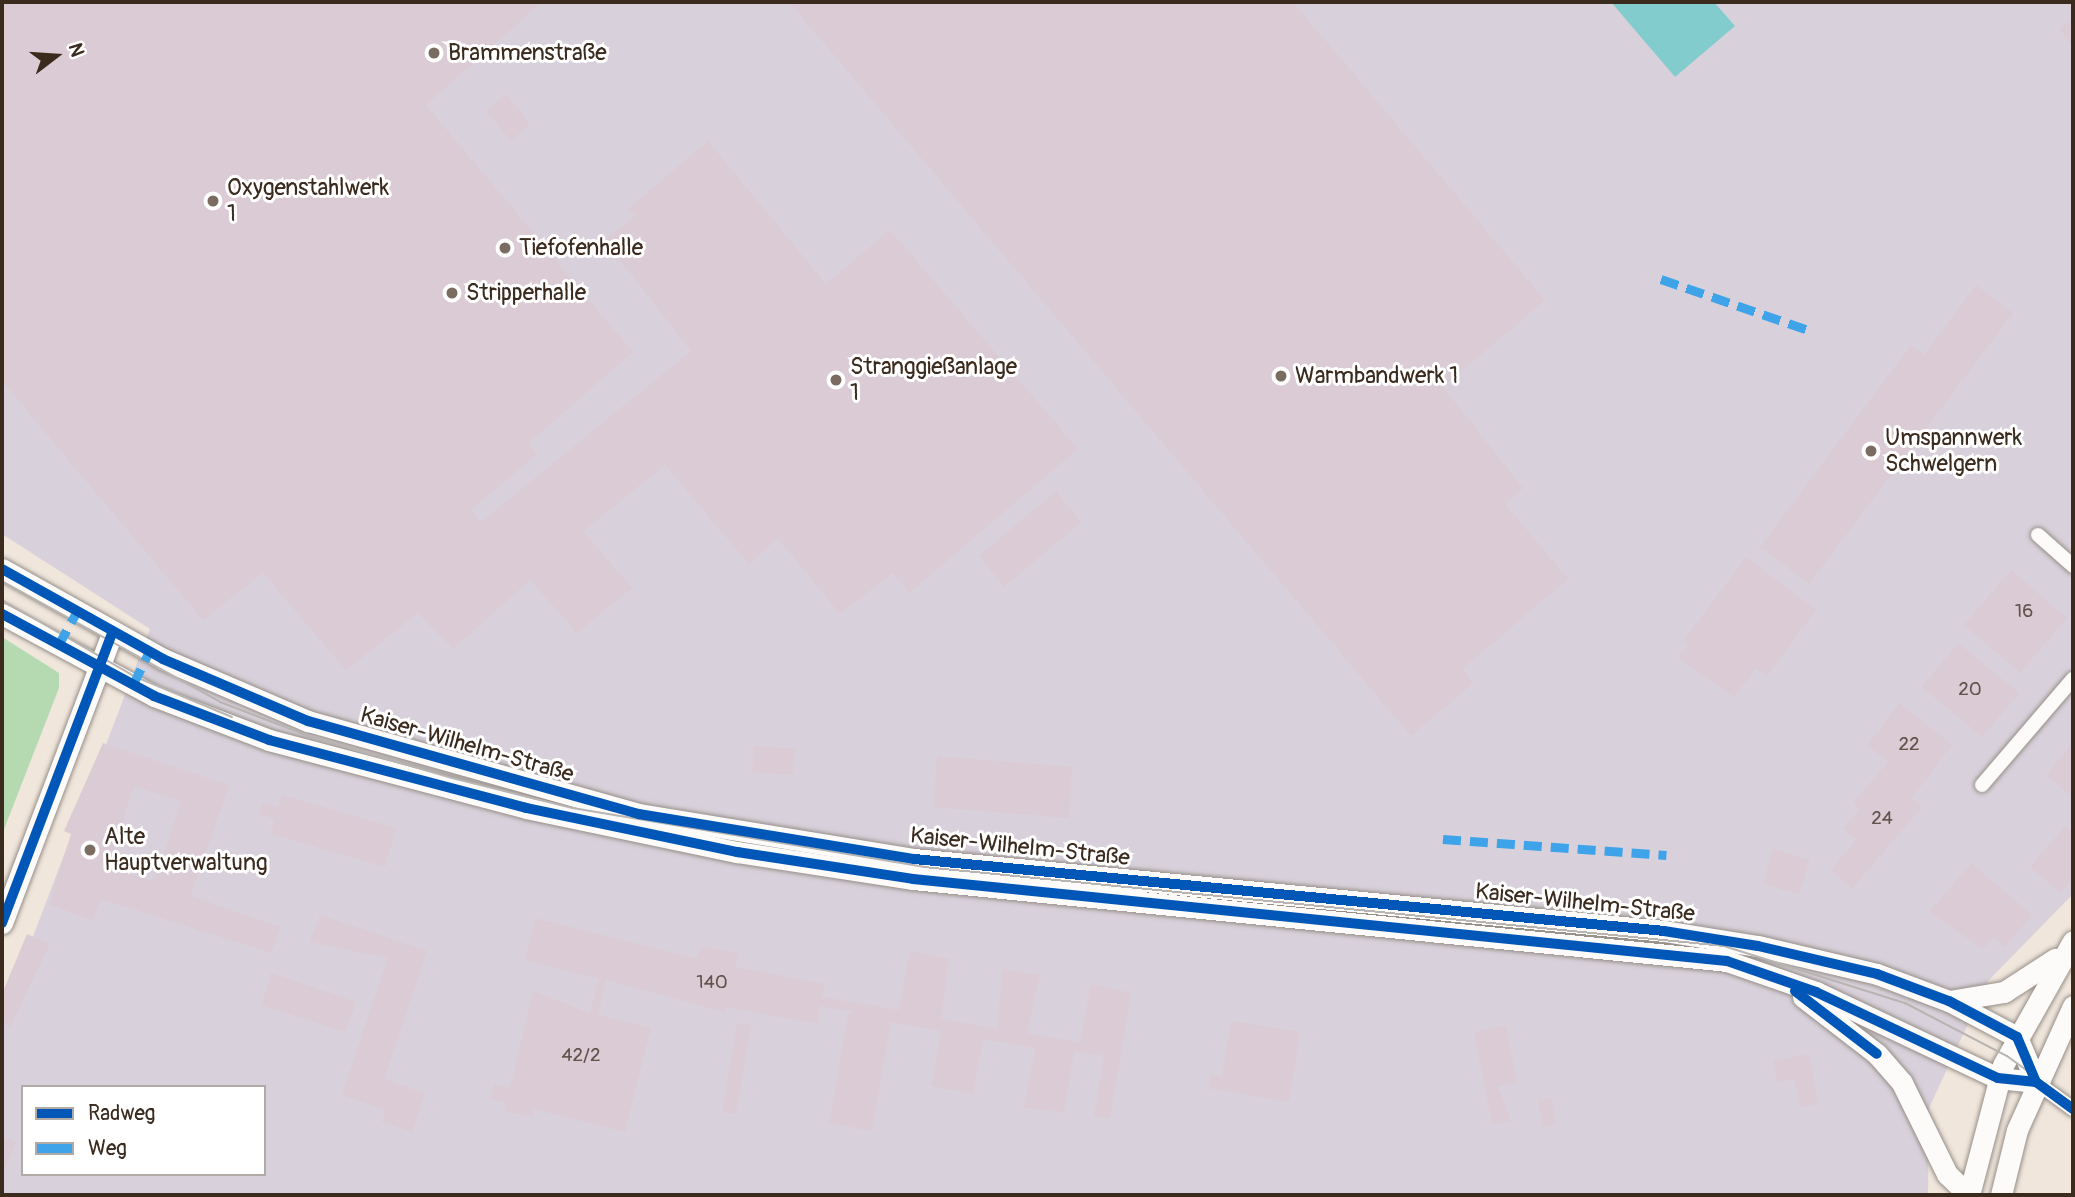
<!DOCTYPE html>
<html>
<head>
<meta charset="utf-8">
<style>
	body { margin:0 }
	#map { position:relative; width:2075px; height:1197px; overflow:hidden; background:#f0e6dc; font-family:Pangolin,sans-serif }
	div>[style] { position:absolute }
	.industrial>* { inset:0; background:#d8d1db }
	.green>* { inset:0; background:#b5dab2 }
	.water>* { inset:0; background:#82ccce }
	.building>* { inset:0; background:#dacbd4 }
	.roads { filter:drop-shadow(0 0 2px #968f88) drop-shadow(0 0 2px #968f88) }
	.street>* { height:14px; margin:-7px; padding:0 7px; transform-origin:7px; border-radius:7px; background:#fdfbfa }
	.secondary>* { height:21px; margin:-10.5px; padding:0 10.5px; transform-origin:10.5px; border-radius:10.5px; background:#fdfbfa }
	.tram>* { height:2px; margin:-1px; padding:0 1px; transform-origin:1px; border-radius:1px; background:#b7b4b1 }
	.quiet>* { height:9px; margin-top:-4.5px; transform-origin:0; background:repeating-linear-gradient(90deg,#3fa3ea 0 18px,transparent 0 27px) }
	.cycleway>* { height:10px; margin:-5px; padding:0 5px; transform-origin:5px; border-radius:5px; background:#0057b8 }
	.dots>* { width:19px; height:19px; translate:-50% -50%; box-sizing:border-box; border:4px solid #fff; border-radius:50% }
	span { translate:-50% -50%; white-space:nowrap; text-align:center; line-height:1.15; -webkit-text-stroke:6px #fff; paint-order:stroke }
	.number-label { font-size:19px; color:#63524c }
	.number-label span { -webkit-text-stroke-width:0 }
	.poi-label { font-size:23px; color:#3b2a1e }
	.left { translate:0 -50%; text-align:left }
	.street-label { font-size:23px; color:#3b2a1e }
	.frame { position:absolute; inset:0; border:4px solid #3b2a1e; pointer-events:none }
	.legend { position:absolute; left:21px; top:1085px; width:245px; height:91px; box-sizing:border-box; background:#fff; border:2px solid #b1aaa5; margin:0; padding:9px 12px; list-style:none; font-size:21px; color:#3b2a1e }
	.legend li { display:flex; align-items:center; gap:14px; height:35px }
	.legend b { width:35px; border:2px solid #b1aaa5 }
	.north { position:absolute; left:21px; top:21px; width:70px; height:70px; -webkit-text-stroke:5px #fff; paint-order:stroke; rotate:73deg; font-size:19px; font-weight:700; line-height:28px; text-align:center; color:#3b2a1e }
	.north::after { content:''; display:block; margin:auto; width:24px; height:32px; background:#3b2a1e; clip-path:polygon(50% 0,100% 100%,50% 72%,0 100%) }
</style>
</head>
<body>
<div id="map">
	<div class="industrial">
		<div style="clip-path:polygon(evenodd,2px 2px,2073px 2px,2073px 894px,1988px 981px,1929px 1108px,1928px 1195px,2px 1195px,2px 1018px,150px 629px,2px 534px,2px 2px,23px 1087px,264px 1087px,264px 1174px,23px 1174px,23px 1087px)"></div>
	</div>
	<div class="green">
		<div style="clip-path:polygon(2px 637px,59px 673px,59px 688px,3px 832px)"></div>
	</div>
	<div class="water">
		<div style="clip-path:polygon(1611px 2px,1714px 2px,1735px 26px,1675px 77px)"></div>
	</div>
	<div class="building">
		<div style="clip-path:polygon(2px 2px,542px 2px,426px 105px,633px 352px,529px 443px,537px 454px,471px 510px,481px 522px,691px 351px,605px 241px,635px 215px,628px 209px,708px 141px,826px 284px,890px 230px,1078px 449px,909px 593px,893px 573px,840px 614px,778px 538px,749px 564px,665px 465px,583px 531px,632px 588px,577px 633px,530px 580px,453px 649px,418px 613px,346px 670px,263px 573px,203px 620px,2px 381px)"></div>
		<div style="clip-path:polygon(789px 2px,1293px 2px,1545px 300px,1443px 387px,1523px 488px,1505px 504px,1568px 579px,1462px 669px,1473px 683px,1411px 736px)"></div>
		<div style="clip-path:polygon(2073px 18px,2073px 46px,2059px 29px)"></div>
		<div style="clip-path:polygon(506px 94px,530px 124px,511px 141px,486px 111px)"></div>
		<div style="clip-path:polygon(1976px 285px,2013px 313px,1809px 584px,1760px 547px,1911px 345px,1924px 355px)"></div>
		<div style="clip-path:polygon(1056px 491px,1081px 522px,1004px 587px,979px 556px)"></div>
		<div style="clip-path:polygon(1746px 557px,1816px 610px,1767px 676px,1756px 668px,1734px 697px,1678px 658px,1688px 645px,1683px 641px)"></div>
		<div style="clip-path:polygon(2011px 570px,2067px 618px,2020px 673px,1964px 625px)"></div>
		<div style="clip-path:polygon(1958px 643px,2019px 693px,1982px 737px,1922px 687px)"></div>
		<div style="clip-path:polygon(1900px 703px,1952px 745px,1912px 798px,1922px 807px,1852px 889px,1831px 870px,1856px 840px,1843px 829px,1860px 809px,1853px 803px,1888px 762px,1867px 745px)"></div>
		<div style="clip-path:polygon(evenodd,103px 743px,229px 785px,191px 896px,280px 927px,271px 953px,101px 899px,93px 921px,49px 904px,71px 834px,64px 831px,103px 743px,134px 786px,181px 801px,155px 882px,108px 867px,134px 786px)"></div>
		<div style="clip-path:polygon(2073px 743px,2073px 798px,2046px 775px)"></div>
		<div style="clip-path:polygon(754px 746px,795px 749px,793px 775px,752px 772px)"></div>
		<div style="clip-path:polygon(937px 756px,1072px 767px,1069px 818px,933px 807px)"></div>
		<div style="clip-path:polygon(282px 795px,396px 828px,385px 867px,271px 834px,275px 819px,259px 814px,262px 803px,278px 807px)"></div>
		<div style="clip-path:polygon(2065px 826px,2073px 833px,2073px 878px,2060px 893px,2030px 867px)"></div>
		<div style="clip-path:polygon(1773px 849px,1810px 860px,1799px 894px,1763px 884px)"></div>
		<div style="clip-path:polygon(1971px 863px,2032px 915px,2005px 947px,1994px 937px,1983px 949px,1929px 912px)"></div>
		<div style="clip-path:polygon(320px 915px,427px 951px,384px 1079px,425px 1093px,412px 1132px,382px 1122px,386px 1110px,342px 1095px,388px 958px,310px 942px)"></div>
		<div style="clip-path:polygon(535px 918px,698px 959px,700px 946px,738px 953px,735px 967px,825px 984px,822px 997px,899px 1010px,910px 951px,949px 959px,941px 1019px,997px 1029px,1003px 969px,1040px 975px,1027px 1033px,1080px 1043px,1091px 984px,1131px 993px,1110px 1118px,1094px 1116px,1104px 1056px,1074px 1051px,1064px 1113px,1024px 1107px,1035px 1048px,983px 1039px,973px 1094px,931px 1086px,941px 1031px,891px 1022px,872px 1131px,829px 1123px,848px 1014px,855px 1012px,820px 1006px,818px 1024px,726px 1007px,725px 1012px,606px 980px,598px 1015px,651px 1028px,625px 1132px,534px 1109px,532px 1117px,504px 1111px,506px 1103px,490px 1099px,494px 1084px,510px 1088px,533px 991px,590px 1013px,599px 979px,525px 960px)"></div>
		<div style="clip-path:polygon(27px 934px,50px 944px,10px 1027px,2px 1023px,2px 994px)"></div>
		<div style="clip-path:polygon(271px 973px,356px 1002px,345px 1032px,261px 1005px)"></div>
		<div style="clip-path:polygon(1231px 1021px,1300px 1032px,1289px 1102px,1209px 1088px,1211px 1074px,1222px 1076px)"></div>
		<div style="clip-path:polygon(737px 1023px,751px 1025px,736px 1114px,722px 1112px)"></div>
		<div style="clip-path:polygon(1506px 1025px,1517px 1082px,1498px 1086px,1511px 1121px,1492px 1125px,1474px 1032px)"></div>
		<div style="clip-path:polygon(1809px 1054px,1818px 1104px,1800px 1107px,1794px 1079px,1777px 1082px,1773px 1061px)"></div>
		<div style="clip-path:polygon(1552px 1098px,1556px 1125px,1543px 1127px,1538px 1100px)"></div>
		<div style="clip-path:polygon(2px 1136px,16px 1142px,2px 1177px)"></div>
	</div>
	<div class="roads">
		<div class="street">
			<div style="left:2038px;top:535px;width:47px;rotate:41.5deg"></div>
			<div style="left:1982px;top:785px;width:140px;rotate:-49.4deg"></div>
			<div style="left:2036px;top:1082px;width:46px;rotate:36.1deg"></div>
		</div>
		<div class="secondary">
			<div style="left:2px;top:569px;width:184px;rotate:29.2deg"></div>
			<div style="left:163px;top:659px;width:158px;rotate:23.2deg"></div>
			<div style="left:308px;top:721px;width:344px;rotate:15.7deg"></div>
			<div style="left:639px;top:814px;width:279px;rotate:9.3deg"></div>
			<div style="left:914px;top:859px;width:753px;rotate:5.48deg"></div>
			<div style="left:1664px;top:931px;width:95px;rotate:9.1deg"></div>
			<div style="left:1758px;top:946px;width:122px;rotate:13.2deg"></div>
			<div style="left:1877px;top:974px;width:77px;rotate:20.6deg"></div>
			<div style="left:1949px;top:1001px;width:77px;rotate:27.9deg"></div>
			<div style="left:2017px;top:1037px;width:49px;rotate:67.1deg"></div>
			<div style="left:2px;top:614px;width:173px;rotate:28.3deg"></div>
			<div style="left:154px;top:696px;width:123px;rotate:20.9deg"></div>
			<div style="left:269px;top:740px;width:266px;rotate:14.8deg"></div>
			<div style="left:526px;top:808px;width:216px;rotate:11.8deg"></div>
			<div style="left:737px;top:852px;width:178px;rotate:8.7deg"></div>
			<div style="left:913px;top:879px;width:818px;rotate:5.75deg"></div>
			<div style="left:1727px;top:961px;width:94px;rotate:19.2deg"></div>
			<div style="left:1816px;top:992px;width:201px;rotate:25.3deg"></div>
			<div style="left:1998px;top:1078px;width:38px;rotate:6deg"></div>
			<div style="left:2px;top:923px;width:310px;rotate:-69.2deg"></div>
			<div style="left:1803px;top:997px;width:93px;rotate:37.6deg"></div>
			<div style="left:1877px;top:1054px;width:38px;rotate:49deg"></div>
			<div style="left:1902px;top:1083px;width:102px;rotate:63.7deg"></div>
			<div style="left:1947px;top:1174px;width:30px;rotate:44deg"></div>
			<div style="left:1949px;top:1001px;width:56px;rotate:-9.3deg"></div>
			<div style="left:2004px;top:992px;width:61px;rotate:-32.9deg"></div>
			<div style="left:1969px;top:1195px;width:134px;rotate:-75.3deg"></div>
			<div style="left:2003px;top:1065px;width:142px;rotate:-60.6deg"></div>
			<div style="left:2001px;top:1195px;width:67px;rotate:-76.2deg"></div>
			<div style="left:2017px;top:1130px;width:136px;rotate:-65.7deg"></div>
		</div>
	</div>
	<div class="tram">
		<div style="left:2px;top:581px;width:249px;rotate:29deg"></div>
		<div style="left:220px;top:702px;width:97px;rotate:21deg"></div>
		<div style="left:311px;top:737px;width:147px;rotate:16.2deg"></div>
		<div style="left:452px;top:778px;width:124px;rotate:14deg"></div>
		<div style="left:572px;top:808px;width:357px;rotate:9.5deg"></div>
		<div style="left:924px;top:867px;width:804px;rotate:5.64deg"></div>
		<div style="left:1724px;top:946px;width:190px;rotate:17.5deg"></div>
		<div style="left:1905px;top:1003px;width:115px;rotate:27.5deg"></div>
		<div style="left:2007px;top:1056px;width:82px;rotate:36deg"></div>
		<div style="left:2px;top:600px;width:155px;rotate:29.9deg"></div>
		<div style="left:136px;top:677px;width:104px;rotate:22.6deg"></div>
	</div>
	<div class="quiet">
		<div style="left:1661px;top:279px;width:159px;rotate:19.1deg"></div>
		<div style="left:58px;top:646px;width:38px;rotate:-61deg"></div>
		<div style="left:133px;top:685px;width:37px;rotate:-64deg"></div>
		<div style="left:1443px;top:839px;width:224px;rotate:4.1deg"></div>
	</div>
	<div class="cycleway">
		<div style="left:2px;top:569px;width:184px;rotate:29.2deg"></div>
		<div style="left:163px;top:659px;width:158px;rotate:23.2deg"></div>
		<div style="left:308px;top:721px;width:344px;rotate:15.7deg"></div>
		<div style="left:639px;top:814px;width:279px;rotate:9.3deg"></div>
		<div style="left:914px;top:859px;width:753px;rotate:5.48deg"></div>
		<div style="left:1664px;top:931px;width:95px;rotate:9.1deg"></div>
		<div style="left:1758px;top:946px;width:122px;rotate:13.2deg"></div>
		<div style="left:1877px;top:974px;width:77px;rotate:20.6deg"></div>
		<div style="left:1949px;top:1001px;width:77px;rotate:27.9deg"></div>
		<div style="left:2017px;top:1037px;width:49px;rotate:67.1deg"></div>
		<div style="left:2px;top:614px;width:173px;rotate:28.3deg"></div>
		<div style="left:154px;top:696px;width:123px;rotate:20.9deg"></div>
		<div style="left:269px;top:740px;width:266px;rotate:14.8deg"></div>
		<div style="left:526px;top:808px;width:216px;rotate:11.8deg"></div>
		<div style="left:737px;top:852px;width:178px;rotate:8.7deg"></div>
		<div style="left:913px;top:879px;width:818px;rotate:5.75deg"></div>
		<div style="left:1727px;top:961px;width:94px;rotate:19.2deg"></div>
		<div style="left:1816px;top:992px;width:201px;rotate:25.3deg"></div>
		<div style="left:1998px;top:1078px;width:38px;rotate:6deg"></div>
		<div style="left:2036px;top:1082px;width:46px;rotate:36.1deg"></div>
		<div style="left:2px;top:923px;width:310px;rotate:-69.2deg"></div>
		<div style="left:1795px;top:991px;width:103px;rotate:37.5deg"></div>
	</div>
	<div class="dots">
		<div style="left:434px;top:53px;background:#7a6c60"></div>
		<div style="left:213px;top:201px;background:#7a6c60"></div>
		<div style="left:505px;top:248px;background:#7a6c60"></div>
		<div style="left:452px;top:293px;background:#7a6c60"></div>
		<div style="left:1281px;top:376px;background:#7a6c60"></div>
		<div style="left:836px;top:380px;background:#7a6c60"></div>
		<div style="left:1871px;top:451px;background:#7a6c60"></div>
		<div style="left:90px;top:850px;background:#7a6c60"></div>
	</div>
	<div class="number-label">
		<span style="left:2024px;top:612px">16</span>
		<span style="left:1970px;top:690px">20</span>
		<span style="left:1909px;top:745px">22</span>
		<span style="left:1882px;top:819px">24</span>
		<span style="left:712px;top:983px">140</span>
		<span style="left:581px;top:1056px">42/2</span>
	</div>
	<div class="poi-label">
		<span class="left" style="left:448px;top:53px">Brammenstraße</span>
		<span class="left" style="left:227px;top:201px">Oxygenstahlwerk<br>1</span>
		<span class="left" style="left:519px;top:248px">Tiefofenhalle</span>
		<span class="left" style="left:466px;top:293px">Stripperhalle</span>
		<span class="left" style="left:850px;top:380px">Stranggießanlage<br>1</span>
		<span class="left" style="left:1295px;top:376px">Warmbandwerk 1</span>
		<span class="left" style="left:1885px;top:451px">Umspannwerk<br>Schwelgern</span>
		<span class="left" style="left:104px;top:850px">Alte<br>Hauptverwaltung</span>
	</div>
	<div class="street-label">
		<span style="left:467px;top:745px;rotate:16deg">Kaiser-Wilhelm-Straße</span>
		<span style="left:1020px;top:847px;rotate:6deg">Kaiser-Wilhelm-Straße</span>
		<span style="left:1585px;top:903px;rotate:6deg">Kaiser-Wilhelm-Straße</span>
	</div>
	<div class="frame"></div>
	<ul class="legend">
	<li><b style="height:9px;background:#0057b8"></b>Radweg</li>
	<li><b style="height:9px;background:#3fa3ea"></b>Weg</li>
	</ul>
	<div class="north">N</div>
</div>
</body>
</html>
